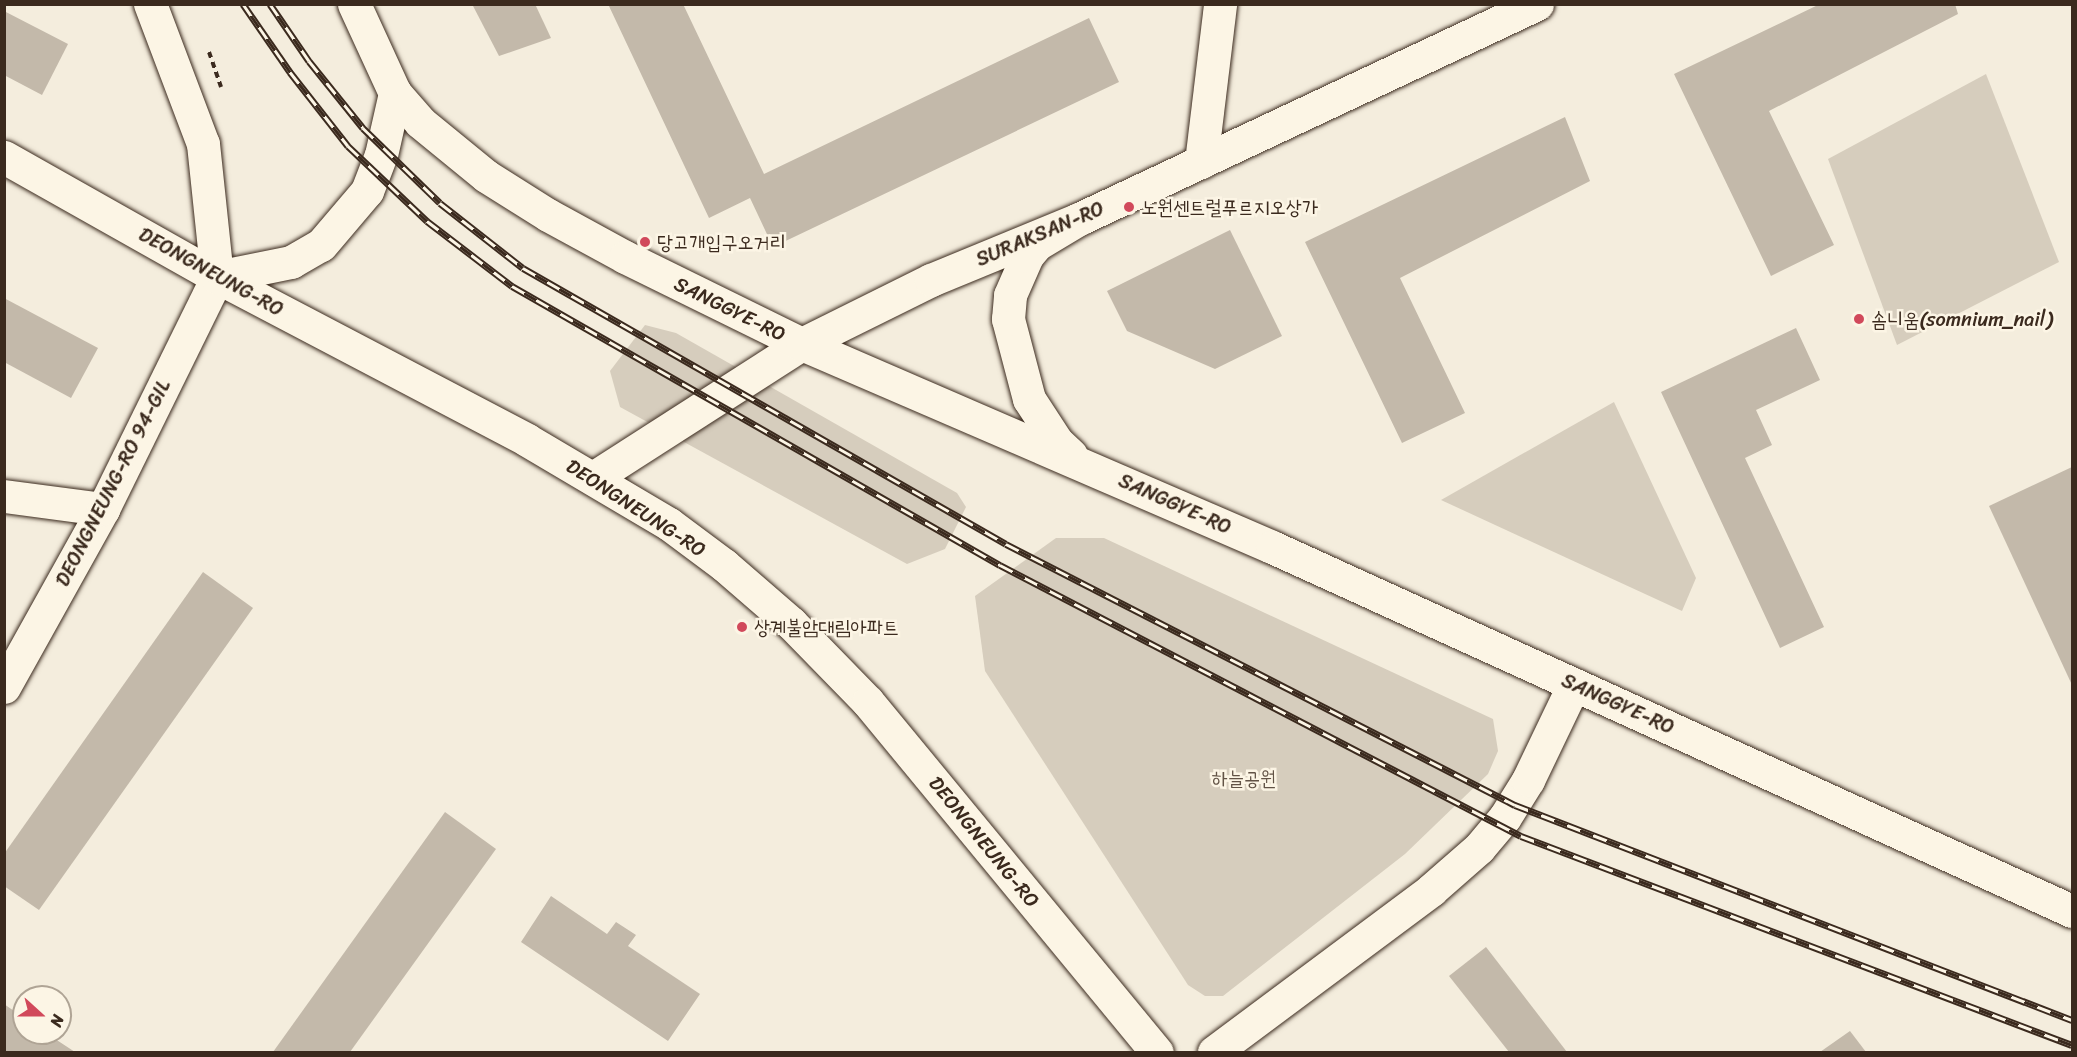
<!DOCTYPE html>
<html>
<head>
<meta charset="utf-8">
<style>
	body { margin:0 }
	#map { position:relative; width:2077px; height:1057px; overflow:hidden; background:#f4eddd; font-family:Sriracha,"Poor Story",sans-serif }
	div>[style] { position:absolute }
	.green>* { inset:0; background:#d6cdbd }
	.building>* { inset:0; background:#c3b9aa }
	.path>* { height:4px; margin-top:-2px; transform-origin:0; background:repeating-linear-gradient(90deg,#3b2a1e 0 6px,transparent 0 10.5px) }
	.roads { filter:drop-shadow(0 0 2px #3b2a1e) drop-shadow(0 0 2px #3b2a1e) }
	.minor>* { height:33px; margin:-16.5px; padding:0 16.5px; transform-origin:16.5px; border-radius:16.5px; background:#fcf5e5 }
	.major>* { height:33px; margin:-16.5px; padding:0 16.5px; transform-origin:16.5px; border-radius:16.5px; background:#fcf5e5 }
	.rail>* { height:7px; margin-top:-3.5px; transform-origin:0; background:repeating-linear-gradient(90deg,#fcf5e5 0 14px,#3b2a1e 0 28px); box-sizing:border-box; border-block:2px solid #3b2a1e }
	.dots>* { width:16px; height:16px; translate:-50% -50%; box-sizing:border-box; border:3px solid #fcf5e5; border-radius:50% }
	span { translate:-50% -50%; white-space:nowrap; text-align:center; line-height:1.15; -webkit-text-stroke:5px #fcf5e5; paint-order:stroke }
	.poi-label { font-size:20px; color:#3b2a1e }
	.left { translate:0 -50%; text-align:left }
	.street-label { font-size:20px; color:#3b2a1e }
	.park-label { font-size:20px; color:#625346 }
	.frame { position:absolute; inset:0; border:6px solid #3b2a1e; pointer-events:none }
	.north { position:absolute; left:12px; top:985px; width:60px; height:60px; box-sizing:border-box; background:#fcf5e5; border:2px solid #afa495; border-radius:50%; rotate:111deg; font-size:16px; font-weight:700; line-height:24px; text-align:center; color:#3b2a1e }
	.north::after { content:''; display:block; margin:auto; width:21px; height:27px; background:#d1495b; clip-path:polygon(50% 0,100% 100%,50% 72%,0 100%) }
</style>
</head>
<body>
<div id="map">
	<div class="green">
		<div style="clip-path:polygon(1986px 74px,2059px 262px,1897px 345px,1828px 159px)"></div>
		<div style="clip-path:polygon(645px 325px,676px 333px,957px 493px,966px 507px,945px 549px,907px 564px,620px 407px,610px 371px)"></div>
		<div style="clip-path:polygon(1614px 402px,1696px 578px,1682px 611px,1441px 500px)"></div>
		<div style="clip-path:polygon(1056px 538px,1104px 538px,1493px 719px,1498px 751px,1488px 774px,1405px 854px,1223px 996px,1205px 996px,1188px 985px,985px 671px,975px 596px)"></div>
	</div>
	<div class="building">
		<div style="clip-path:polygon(472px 4px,535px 4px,551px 38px,499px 56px)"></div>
		<div style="clip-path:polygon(608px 4px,683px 4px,764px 174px,1089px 18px,1119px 82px,773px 247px,750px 198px,709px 218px)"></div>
		<div style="clip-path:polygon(1820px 4px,1955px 4px,1958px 14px,1769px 111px,1834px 245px,1771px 276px,1674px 74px)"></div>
		<div style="clip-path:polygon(4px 11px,68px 44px,42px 95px,4px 75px)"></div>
		<div style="clip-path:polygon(1565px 117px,1590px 181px,1400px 278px,1465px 413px,1402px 443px,1305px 242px)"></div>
		<div style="clip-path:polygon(1230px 230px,1282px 336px,1215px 369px,1127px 331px,1107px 291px)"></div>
		<div style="clip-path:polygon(4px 298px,98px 348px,71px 398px,4px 362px)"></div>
		<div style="clip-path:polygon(1796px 328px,1820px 380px,1756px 410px,1772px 445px,1745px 458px,1824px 627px,1780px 648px,1661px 392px)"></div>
		<div style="clip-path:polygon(2072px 467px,2072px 685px,1989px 506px)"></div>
		<div style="clip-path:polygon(203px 572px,253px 608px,39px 910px,4px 886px,4px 854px)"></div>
		<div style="clip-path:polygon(445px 812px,496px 849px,350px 1052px,273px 1052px)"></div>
		<div style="clip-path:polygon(551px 896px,607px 934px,616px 922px,636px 935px,628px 946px,700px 994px,668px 1041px,521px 942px)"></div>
		<div style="clip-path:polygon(1486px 947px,1567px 1052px,1509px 1052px,1449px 976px)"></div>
		<div style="clip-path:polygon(4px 1004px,24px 1018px,24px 1033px,46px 1033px,75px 1052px,4px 1052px)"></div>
		<div style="clip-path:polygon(1850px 1031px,1866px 1052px,1820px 1052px)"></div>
	</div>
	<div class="path">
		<div style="left:209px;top:52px;width:37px;rotate:71deg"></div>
	</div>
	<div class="roads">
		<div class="minor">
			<div style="left:1201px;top:162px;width:159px;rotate:-83.1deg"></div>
			<div style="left:593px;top:478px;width:248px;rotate:-32.7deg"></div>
			<div style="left:802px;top:344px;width:144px;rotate:-26.4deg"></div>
			<div style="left:931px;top:280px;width:160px;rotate:-22.4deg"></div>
			<div style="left:1079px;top:219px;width:506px;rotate:-25.15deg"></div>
			<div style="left:4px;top:496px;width:100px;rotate:7.5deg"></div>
			<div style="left:4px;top:687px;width:204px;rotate:-60.9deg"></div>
			<div style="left:103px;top:509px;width:258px;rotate:-63.8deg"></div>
			<div style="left:217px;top:277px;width:134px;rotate:-96deg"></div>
			<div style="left:203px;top:144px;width:150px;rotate:-110.7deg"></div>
			<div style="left:1214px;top:1052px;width:271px;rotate:-36.7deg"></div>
			<div style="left:1431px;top:890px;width:64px;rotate:-41.2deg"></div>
			<div style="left:1479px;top:848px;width:40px;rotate:-50deg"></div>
			<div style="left:1505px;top:817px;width:44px;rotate:-58.1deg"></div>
			<div style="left:1528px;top:780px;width:106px;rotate:-64.4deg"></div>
		</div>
		<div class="major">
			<div style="left:354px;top:4px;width:98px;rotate:65.3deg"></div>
			<div style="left:395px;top:93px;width:38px;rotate:49deg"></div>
			<div style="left:420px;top:122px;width:85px;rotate:39.3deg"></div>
			<div style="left:486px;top:176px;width:73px;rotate:32.2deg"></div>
			<div style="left:548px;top:215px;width:88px;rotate:28.6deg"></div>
			<div style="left:625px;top:257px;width:197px;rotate:26.2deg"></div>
			<div style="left:802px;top:344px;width:512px;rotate:23.36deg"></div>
			<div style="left:1272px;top:547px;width:879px;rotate:24.47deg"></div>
			<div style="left:4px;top:157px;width:244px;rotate:29.4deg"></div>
			<div style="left:217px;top:277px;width:350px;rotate:27.7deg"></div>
			<div style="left:527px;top:440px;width:165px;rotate:30.6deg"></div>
			<div style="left:669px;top:524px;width:69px;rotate:36.7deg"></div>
			<div style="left:724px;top:565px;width:89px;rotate:40.9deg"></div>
			<div style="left:791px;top:623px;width:110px;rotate:45.7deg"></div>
			<div style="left:868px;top:702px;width:454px;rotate:50.5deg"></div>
			<div style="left:217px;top:277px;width:76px;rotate:-11.5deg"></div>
			<div style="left:291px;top:262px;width:34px;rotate:-30deg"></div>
			<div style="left:321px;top:245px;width:71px;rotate:-49.6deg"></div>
			<div style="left:367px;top:191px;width:39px;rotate:-69deg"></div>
			<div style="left:381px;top:155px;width:64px;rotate:-77.3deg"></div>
			<div style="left:1071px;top:455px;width:19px;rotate:-137deg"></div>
			<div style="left:1057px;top:442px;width:51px;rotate:-123.1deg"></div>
			<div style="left:1029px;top:399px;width:83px;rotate:-104.7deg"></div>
			<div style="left:1008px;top:319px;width:24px;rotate:-85deg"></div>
			<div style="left:1010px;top:295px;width:43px;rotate:-66.4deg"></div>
			<div style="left:1027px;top:256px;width:16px;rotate:-50deg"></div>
			<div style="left:1037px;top:244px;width:49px;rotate:-30.8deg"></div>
		</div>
	</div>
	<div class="rail">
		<div style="left:243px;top:4px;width:83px;rotate:55.3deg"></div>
		<div style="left:290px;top:72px;width:94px;rotate:51.9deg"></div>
		<div style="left:348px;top:146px;width:109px;rotate:43.5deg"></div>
		<div style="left:427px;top:221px;width:107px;rotate:37.4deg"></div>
		<div style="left:512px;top:286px;width:562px;rotate:29.76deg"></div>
		<div style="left:1000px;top:565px;width:587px;rotate:27.48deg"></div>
		<div style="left:1521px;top:836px;width:589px;rotate:20.77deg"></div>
		<div style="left:270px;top:4px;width:69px;rotate:55.6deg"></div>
		<div style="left:309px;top:61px;width:86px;rotate:51.1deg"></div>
		<div style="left:363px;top:128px;width:107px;rotate:44.2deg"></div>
		<div style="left:440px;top:203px;width:105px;rotate:38.1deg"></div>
		<div style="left:523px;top:268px;width:556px;rotate:29.74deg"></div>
		<div style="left:1006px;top:544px;width:572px;rotate:27.15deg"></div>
		<div style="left:1515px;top:805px;width:597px;rotate:21.11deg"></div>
	</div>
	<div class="dots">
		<div style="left:1129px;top:207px;background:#d1495b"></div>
		<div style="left:645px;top:242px;background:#d1495b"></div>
		<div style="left:1859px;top:319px;background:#d1495b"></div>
		<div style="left:742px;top:627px;background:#d1495b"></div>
	</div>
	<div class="poi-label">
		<span class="left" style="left:1141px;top:207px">노원센트럴푸르지오상가</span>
		<span class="left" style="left:657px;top:242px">당고개입구오거리</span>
		<span class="left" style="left:1871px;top:319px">솜니움(somnium_nail)</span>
		<span class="left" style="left:754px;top:627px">상계불암대림아파트</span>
	</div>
	<div class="street-label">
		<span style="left:1040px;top:234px;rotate:-23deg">SURAKSAN-RO</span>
		<span style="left:211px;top:272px;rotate:29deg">DEONGNEUNG-RO</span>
		<span style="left:730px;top:309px;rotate:26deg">SANGGYE-RO</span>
		<span style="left:113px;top:483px;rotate:-63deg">DEONGNEUNG-RO 94-GIL</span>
		<span style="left:1175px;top:504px;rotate:24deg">SANGGYE-RO</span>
		<span style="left:636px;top:508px;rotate:33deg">DEONGNEUNG-RO</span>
		<span style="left:1618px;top:704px;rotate:24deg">SANGGYE-RO</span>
		<span style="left:984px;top:842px;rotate:51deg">DEONGNEUNG-RO</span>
	</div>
	<div class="park-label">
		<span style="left:1244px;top:778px">하늘공원</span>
	</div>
	<div class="frame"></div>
	<div class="north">N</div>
</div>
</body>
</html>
